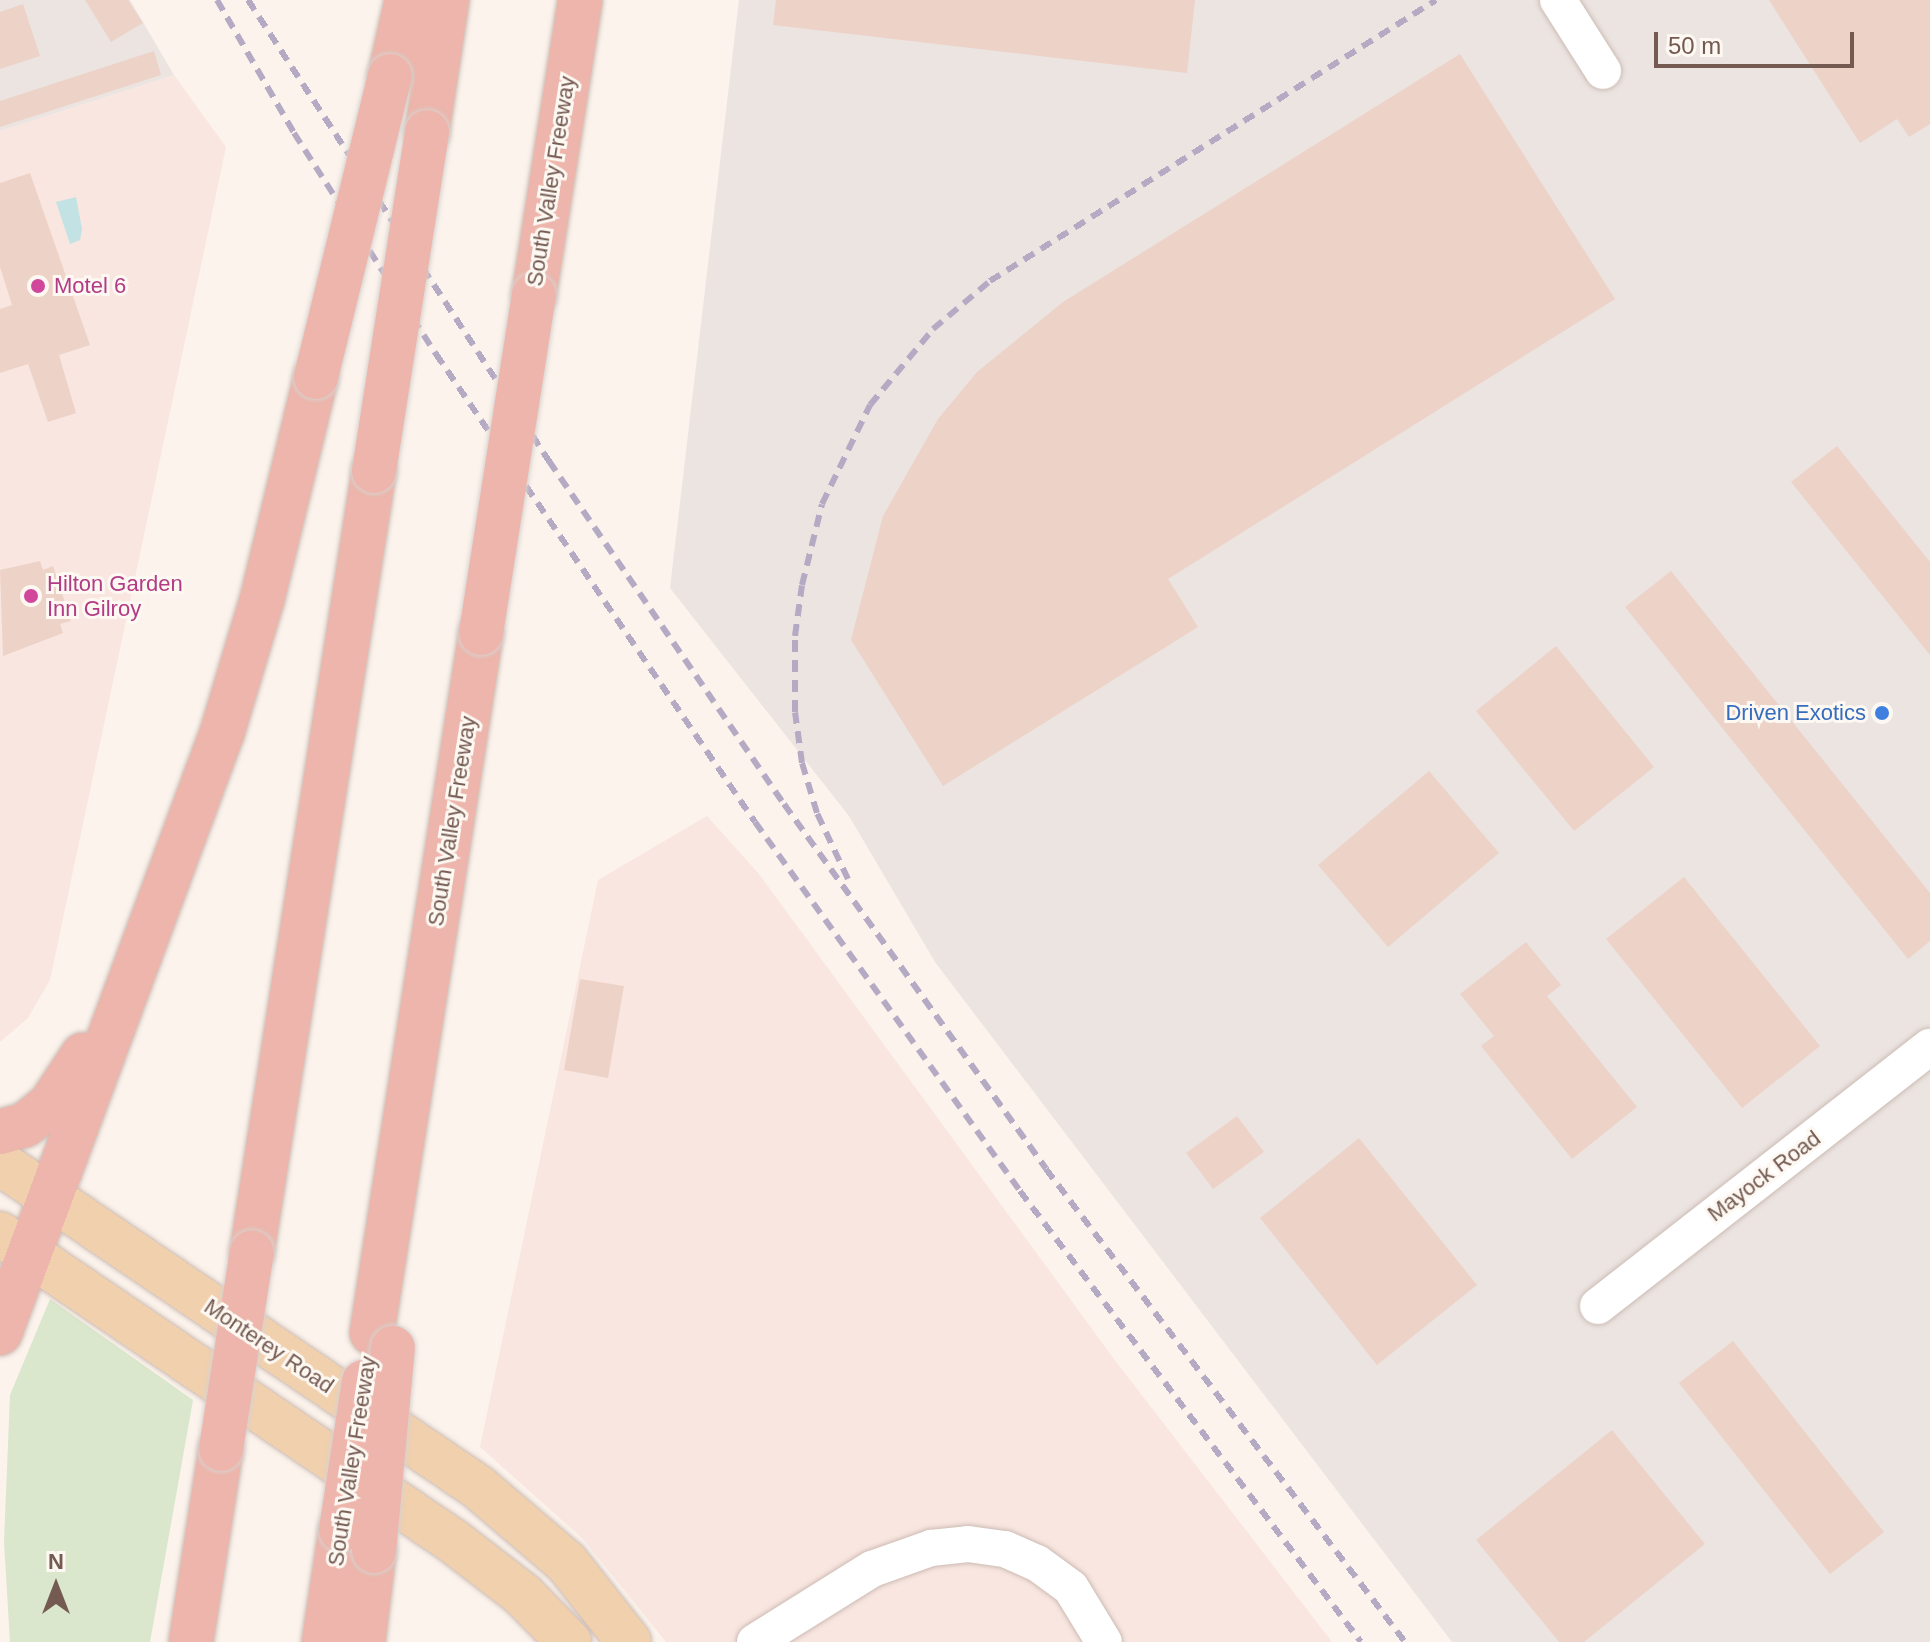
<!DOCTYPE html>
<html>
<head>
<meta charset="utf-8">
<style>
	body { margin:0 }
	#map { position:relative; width:1930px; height:1642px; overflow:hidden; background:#fbf3ec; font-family:Arial,sans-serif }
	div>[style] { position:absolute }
	.commercial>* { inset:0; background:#f9e6e1 }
	.industrial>* { inset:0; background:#ebe4e1 }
	.green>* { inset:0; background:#dae7cc }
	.water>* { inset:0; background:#c2e2e3 }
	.building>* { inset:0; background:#edd2c7 }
	.roads { filter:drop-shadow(0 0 2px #ccbbb3) drop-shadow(0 0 2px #ccbbb3) }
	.minor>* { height:36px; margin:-18px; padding:0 18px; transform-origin:18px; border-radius:18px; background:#fff }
	.major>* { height:44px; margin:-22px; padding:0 22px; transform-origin:22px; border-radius:22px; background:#f1d0ad }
	.highway>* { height:44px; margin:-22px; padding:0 22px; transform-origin:22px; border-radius:22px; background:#edb5ab }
	.rail>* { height:6px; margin-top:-3px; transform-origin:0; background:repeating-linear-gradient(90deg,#b5aac4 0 12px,transparent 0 20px) }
	.bridges { filter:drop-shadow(0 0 2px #d8d1ce) drop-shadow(0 0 2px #d8d1ce) }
	.highway-bridge>* { height:44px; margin:-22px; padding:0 22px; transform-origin:22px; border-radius:22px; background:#edb5ab }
	.dots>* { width:22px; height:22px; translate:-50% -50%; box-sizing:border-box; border:4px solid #fdf8f2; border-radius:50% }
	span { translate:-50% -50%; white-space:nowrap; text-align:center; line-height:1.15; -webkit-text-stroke:6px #fdf8f2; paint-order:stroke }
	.street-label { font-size:22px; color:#745a51 }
	.hotel-label { font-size:22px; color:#b23c85 }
	.left { translate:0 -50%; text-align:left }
	.shop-label { font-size:22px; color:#366cbe }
	.right { translate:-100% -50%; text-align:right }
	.north { position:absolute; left:16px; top:1546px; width:80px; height:80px; -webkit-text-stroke:6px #fdf8f2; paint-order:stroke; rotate:0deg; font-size:22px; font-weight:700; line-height:32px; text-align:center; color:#745a51 }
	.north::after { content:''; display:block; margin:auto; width:28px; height:36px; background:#745a51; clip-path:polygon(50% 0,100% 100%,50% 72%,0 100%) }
	.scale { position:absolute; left:1654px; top:32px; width:200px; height:36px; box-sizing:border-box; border:4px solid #745a51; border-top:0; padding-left:10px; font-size:24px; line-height:28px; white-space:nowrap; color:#745a51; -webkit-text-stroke:6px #fdf8f2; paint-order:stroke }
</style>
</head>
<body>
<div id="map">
	<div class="commercial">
		<div style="clip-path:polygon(174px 75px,226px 147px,50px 980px,28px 1018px,0 1042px,0 131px)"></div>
		<div style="clip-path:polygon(707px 816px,759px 874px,1114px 1359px,1332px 1642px,666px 1642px,583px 1539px,480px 1447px,598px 880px)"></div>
	</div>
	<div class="industrial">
		<div style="clip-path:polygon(0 0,130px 0,174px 75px,0 131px)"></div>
		<div style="clip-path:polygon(739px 0,1930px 0,1930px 1642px,1452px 1642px,935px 962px,849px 816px,670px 588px)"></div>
	</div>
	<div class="green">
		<div style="clip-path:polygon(50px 1299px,193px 1400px,150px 1642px,10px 1642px,4px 1542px,10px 1395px)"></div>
	</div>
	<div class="water">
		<div style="clip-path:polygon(76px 197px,82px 229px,80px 240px,70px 244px,56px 202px)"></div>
	</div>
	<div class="building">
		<div style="clip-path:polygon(85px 0,128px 0,143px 23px,111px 42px)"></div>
		<div style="clip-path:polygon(776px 0,1195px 0,1187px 73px,773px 25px)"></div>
		<div style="clip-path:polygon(1769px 0,1930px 0,1930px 124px,1909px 137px,1897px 119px,1860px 143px)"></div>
		<div style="clip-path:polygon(23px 4px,40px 56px,0 69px,0 12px)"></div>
		<div style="clip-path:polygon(154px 51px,161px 75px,0 127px,0 101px)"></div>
		<div style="clip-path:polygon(1460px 54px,1615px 299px,1168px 579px,1198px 627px,943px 786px,851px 640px,883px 516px,938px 419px,977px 372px,1063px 302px)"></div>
		<div style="clip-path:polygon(30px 173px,90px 345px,59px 355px,76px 413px,48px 422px,28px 364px,0 373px,0 309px,12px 305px,0 267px,0 183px)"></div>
		<div style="clip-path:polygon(1837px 446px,1930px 562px,1930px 655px,1791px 482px)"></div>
		<div style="clip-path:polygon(40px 561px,43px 570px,53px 566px,71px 621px,60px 624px,63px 633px,3px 656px,0 570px)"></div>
		<div style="clip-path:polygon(1671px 571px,1930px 893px,1930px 941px,1908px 959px,1625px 607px)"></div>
		<div style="clip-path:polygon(1556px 646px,1654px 767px,1574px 831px,1476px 711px)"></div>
		<div style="clip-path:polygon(1429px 771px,1499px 853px,1388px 947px,1318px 865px)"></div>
		<div style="clip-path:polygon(1684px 877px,1820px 1046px,1742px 1108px,1606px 939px)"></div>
		<div style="clip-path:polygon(1526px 942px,1561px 985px,1547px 996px,1637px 1107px,1572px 1159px,1481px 1046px,1494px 1036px,1460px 994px)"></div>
		<div style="clip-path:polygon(580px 979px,624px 986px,608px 1078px,564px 1070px)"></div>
		<div style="clip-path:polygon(1237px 1116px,1264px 1152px,1213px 1189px,1186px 1153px)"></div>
		<div style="clip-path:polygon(1359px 1138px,1477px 1285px,1377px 1365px,1260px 1218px)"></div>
		<div style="clip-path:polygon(1733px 1341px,1884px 1532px,1830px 1574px,1679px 1383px)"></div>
		<div style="clip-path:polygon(1612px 1430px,1705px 1544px,1584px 1642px,1559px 1642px,1476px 1540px)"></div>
	</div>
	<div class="roads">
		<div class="minor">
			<div style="left:1558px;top:0;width:84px;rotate:57.6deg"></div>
			<div style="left:1598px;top:1306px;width:421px;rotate:-38deg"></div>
			<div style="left:755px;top:1642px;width:138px;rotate:-32deg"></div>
			<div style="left:872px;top:1569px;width:63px;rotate:-19.6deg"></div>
			<div style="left:931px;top:1548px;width:37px;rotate:-6deg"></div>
			<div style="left:968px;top:1544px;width:37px;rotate:8deg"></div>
			<div style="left:1005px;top:1549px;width:35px;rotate:24deg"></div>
			<div style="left:1037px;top:1563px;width:42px;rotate:36.3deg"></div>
			<div style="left:1071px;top:1588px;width:63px;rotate:58.6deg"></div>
		</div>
		<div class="major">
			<div style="left:0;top:1163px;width:577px;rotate:34.13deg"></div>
			<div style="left:478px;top:1487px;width:117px;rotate:40.5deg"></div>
			<div style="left:567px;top:1563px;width:100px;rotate:51.9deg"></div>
			<div style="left:0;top:1234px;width:547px;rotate:34.13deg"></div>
			<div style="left:453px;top:1541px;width:88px;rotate:37.6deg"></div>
			<div style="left:523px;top:1595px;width:66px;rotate:45.6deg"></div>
		</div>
		<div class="highway">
			<div style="left:390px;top:76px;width:78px;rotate:-77.4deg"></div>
			<div style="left:427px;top:132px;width:134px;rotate:-81.4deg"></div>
			<div style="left:534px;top:295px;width:299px;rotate:-81.1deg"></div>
			<div style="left:0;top:1132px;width:26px;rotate:-16deg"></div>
			<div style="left:25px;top:1125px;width:32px;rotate:-39deg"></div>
			<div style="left:50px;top:1105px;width:60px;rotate:-56.6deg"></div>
			<div style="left:252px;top:1252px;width:790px;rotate:-81.12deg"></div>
			<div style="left:0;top:1333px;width:640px;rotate:-69.7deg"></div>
			<div style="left:222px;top:733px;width:139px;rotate:-73.3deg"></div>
			<div style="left:262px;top:600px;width:229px;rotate:-76.4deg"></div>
			<div style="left:372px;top:1333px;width:708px;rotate:-81.15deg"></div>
			<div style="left:191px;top:1642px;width:195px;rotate:-81.2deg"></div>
			<div style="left:324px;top:1642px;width:113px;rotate:-81.4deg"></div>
			<div style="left:363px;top:1642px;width:92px;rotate:-83.1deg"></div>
		</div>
	</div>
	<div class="rail">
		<div style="left:217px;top:0;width:154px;rotate:59.9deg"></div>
		<div style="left:294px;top:133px;width:263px;rotate:57.3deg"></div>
		<div style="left:436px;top:354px;width:566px;rotate:55.72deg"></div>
		<div style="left:755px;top:822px;width:454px;rotate:54.3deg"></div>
		<div style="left:1020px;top:1191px;width:565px;rotate:52.91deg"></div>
		<div style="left:248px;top:0;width:551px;rotate:56.86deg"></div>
		<div style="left:549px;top:461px;width:416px;rotate:55.6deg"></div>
		<div style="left:784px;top:804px;width:449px;rotate:54.3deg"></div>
		<div style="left:1046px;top:1169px;width:594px;rotate:52.8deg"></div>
		<div style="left:848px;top:879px;width:73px;rotate:-115.2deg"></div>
		<div style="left:817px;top:813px;width:52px;rotate:-106.7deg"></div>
		<div style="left:802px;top:763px;width:51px;rotate:-97.8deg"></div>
		<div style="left:795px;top:712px;width:76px;rotate:-90deg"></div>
		<div style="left:795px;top:636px;width:51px;rotate:-82.2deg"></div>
		<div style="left:802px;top:585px;width:83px;rotate:-76.1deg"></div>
		<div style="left:822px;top:504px;width:110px;rotate:-64.1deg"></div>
		<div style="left:870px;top:405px;width:99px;rotate:-50.3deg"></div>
		<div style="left:933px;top:329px;width:75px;rotate:-40.1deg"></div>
		<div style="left:990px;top:281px;width:527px;rotate:-32.21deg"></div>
	</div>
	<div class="bridges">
		<div class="highway-bridge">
			<div style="left:316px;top:377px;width:310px;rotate:-76.2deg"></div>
			<div style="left:374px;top:471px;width:343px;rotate:-81.1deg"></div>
			<div style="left:481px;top:633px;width:342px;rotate:-81.1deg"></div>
			<div style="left:221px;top:1449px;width:199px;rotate:-81.1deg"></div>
			<div style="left:341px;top:1530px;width:150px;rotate:-81.2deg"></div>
			<div style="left:374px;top:1551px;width:204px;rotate:-84.7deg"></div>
		</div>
	</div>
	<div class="dots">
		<div style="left:38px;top:286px;background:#d1479c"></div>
		<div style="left:31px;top:596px;background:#d1479c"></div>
		<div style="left:1882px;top:713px;background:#3f7fe0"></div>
	</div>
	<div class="street-label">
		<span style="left:551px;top:181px;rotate:-81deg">South Valley Freeway</span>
		<span style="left:452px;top:821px;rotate:-81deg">South Valley Freeway</span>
		<span style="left:1764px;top:1176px;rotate:-37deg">Mayock Road</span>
		<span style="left:269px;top:1346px;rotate:34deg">Monterey Road</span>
		<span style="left:352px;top:1461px;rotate:-81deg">South Valley Freeway</span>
	</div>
	<div class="hotel-label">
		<span class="left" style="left:54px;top:286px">Motel 6</span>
		<span class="left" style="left:47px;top:596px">Hilton Garden<br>Inn Gilroy</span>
	</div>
	<div class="shop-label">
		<span class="right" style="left:1866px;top:713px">Driven Exotics</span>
	</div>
	<div class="north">N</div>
	<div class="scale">50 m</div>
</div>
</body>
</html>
